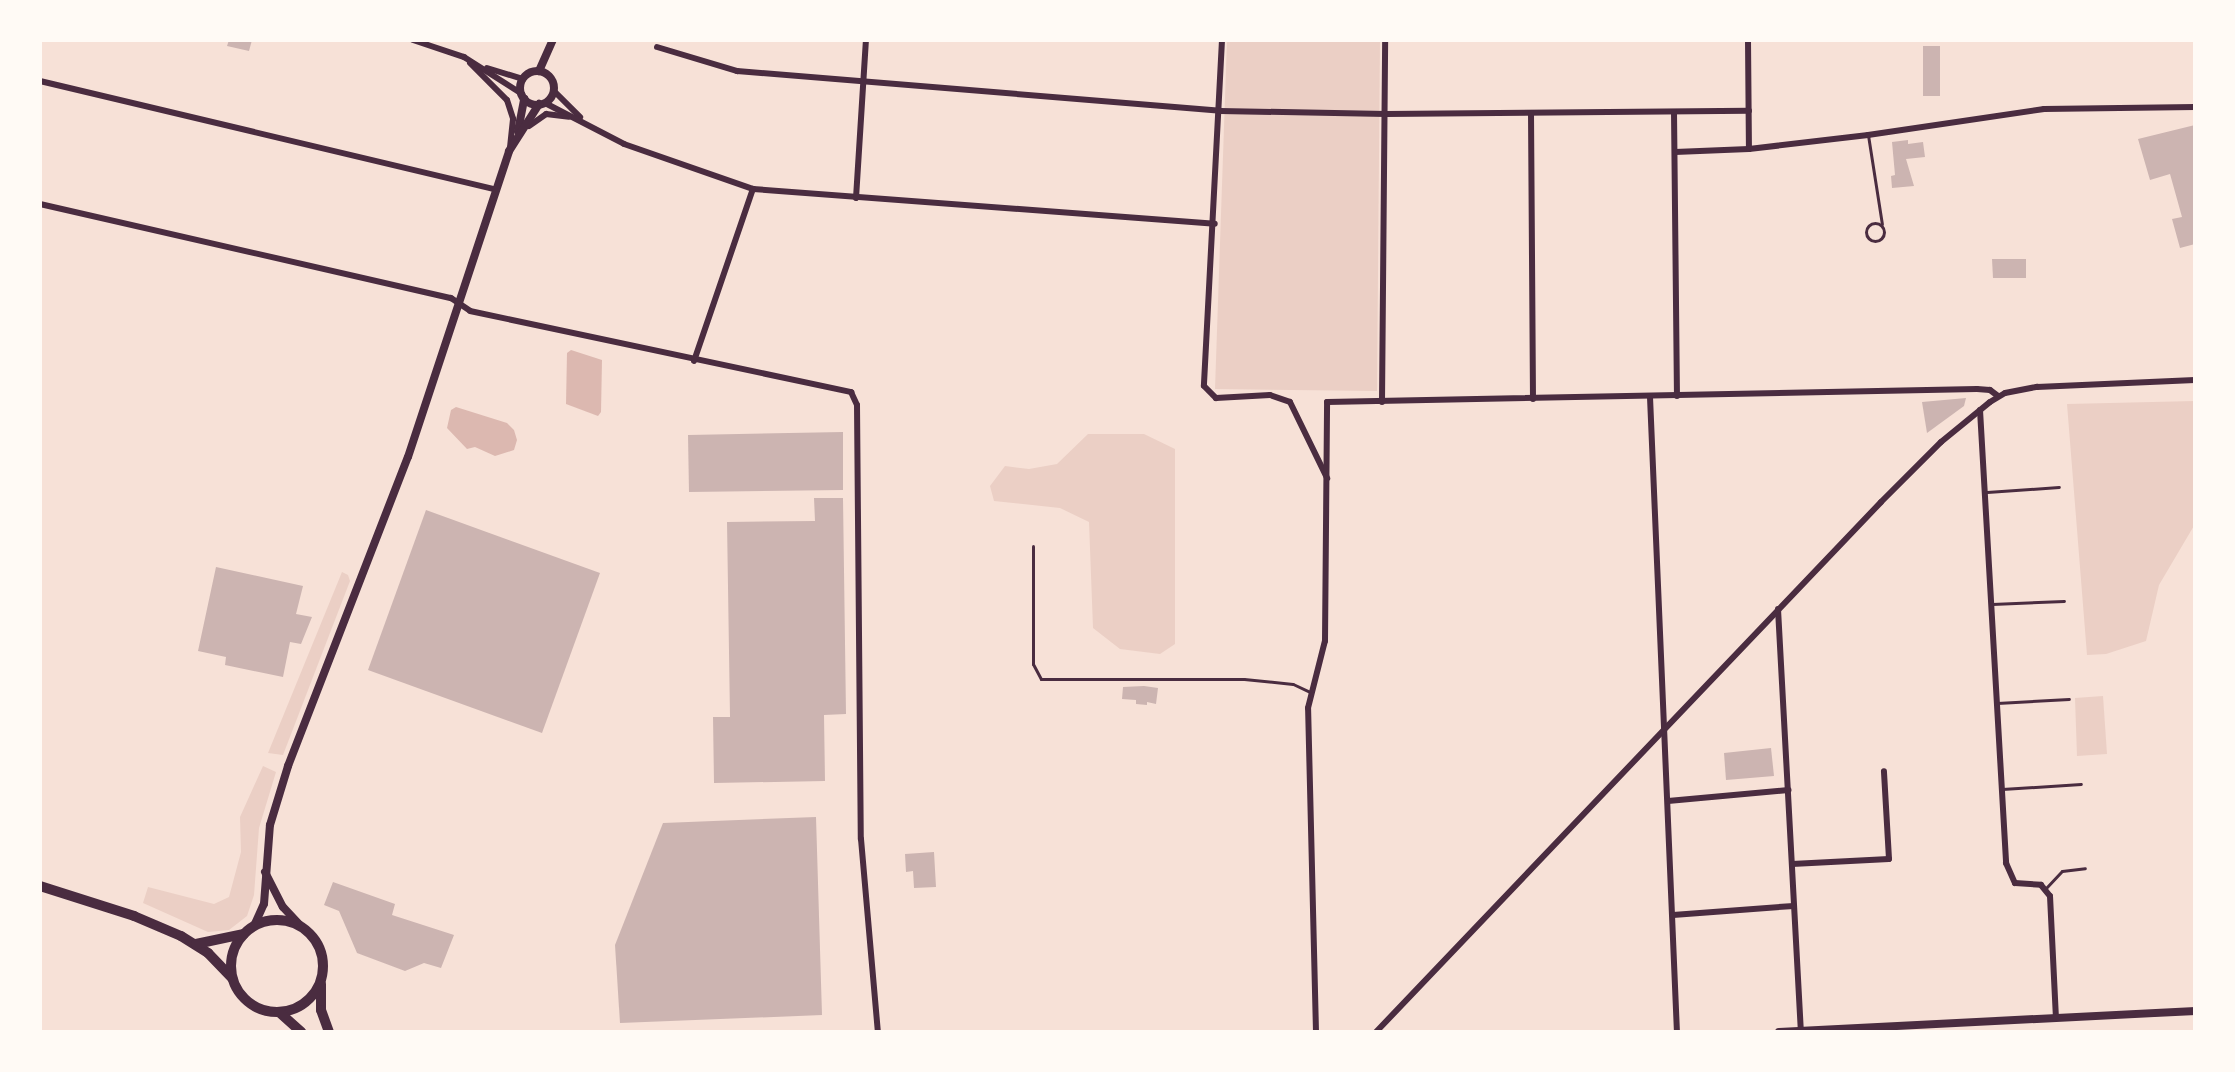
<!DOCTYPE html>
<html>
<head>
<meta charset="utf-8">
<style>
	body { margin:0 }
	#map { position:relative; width:2235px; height:1072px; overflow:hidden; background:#f7e1d7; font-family:"Roboto Condensed",sans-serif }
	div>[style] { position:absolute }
	.green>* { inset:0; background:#ebcfc5 }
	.water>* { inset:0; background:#dcb8b0 }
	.building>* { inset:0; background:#ccb4b1 }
	.service>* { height:3px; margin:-1.5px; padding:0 1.5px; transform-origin:1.5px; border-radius:1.5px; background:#4a2c40 }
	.service>.ring { margin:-1.5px; padding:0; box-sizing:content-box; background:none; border:3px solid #4a2c40; border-radius:50% }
	.minor>* { height:6px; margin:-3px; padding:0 3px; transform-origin:3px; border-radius:3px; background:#4a2c40 }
	.tertiary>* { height:8px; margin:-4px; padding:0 4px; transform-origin:4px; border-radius:4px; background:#4a2c40 }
	.tertiary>.ring { margin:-4px; padding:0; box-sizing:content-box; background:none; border:8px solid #4a2c40; border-radius:50% }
	.primary>* { height:10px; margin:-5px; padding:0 5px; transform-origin:5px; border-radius:5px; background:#4a2c40 }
	.primary>.ring { margin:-5px; padding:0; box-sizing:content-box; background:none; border:10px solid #4a2c40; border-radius:50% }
	span { translate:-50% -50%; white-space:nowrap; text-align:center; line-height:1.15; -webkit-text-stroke:6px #fffaf5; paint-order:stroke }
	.frame { position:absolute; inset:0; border:42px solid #fffaf5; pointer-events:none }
</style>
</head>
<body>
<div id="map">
	<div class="green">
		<div style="clip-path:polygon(1227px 40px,1380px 40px,1377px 391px,1215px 389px)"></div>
		<div style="clip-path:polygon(2195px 401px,2195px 524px,2159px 585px,2146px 641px,2106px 654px,2087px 655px,2067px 404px)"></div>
		<div style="clip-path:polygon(1088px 434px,1144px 434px,1175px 449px,1175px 644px,1160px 654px,1120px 649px,1093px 628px,1089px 522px,1060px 508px,994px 501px,990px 486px,1005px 466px,1029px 469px,1057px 464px)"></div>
		<div style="clip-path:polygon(342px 572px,348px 575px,350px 581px,283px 755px,268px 753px)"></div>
		<div style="clip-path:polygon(2103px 696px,2107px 754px,2077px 756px,2075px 698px)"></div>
		<div style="clip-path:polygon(263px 766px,276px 772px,259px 828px,254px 895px,247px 916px,229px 930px,208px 932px,143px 903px,148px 887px,214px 904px,229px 897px,241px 852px,240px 817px)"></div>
	</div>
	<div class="water">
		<div style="clip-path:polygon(571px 350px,602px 360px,601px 412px,598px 416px,566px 404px,567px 353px)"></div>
		<div style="clip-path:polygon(456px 407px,507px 423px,514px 430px,517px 440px,514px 450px,495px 456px,475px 447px,467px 449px,447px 428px,451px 410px)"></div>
	</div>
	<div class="building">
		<div style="clip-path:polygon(229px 40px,252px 40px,249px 51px,227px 46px)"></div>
		<div style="clip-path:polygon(1923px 46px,1940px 46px,1940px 96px,1923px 96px)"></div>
		<div style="clip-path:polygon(2195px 125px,2195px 244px,2180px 248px,2172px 219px,2182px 217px,2170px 174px,2150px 180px,2138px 139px)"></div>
		<div style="clip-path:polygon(1908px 140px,1908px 144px,1923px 142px,1925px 157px,1906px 159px,1914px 186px,1892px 188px,1891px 176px,1895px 175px,1892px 142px)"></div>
		<div style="clip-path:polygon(1992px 259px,2026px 259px,2026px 278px,1993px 278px)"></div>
		<div style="clip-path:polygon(1966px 398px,1964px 406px,1927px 433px,1922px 402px)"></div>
		<div style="clip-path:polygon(843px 432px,843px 490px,689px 492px,688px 435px)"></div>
		<div style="clip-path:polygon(814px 498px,843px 498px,846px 714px,824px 715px,825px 781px,714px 783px,713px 717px,730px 717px,727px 522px,815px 521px)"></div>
		<div style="clip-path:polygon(426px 510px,600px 573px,542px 733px,368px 670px)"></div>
		<div style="clip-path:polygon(216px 567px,303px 586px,296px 614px,312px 617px,301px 644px,290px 642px,283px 677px,225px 665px,226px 657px,198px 651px)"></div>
		<div style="clip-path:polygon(1144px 686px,1158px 688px,1156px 704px,1147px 702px,1147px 705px,1136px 704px,1136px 700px,1122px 699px,1123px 687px)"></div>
		<div style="clip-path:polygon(1771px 748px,1774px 776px,1726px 780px,1724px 753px)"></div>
		<div style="clip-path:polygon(816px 817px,822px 1015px,620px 1023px,615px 945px,663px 823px)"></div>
		<div style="clip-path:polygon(934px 852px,936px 887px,914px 888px,913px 871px,906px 872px,905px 854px)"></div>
		<div style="clip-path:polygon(333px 882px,395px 904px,392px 915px,454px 935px,441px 968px,424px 963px,405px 971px,357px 953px,339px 911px,324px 905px)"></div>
	</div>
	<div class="service">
		<div style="left:1868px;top:135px;width:90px;rotate:81.1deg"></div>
		<div class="ring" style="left:1866px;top:223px;width:15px;height:15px"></div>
		<div style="left:1987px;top:492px;width:72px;rotate:-4deg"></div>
		<div style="left:1033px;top:546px;width:118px;rotate:90deg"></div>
		<div style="left:1033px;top:664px;width:17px;rotate:62deg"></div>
		<div style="left:1041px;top:679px;width:203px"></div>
		<div style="left:1244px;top:679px;width:49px;rotate:5.8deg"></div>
		<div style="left:1293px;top:684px;width:19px;rotate:25deg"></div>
		<div style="left:1992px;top:604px;width:72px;rotate:-2.4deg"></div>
		<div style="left:1997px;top:703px;width:72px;rotate:-3.2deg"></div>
		<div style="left:2002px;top:789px;width:79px;rotate:-3.6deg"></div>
		<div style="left:2046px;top:888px;width:23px;rotate:-47deg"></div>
		<div style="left:2062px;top:871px;width:23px;rotate:-7deg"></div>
	</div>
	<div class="minor">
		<div style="left:413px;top:40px;width:54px;rotate:18.4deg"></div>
		<div style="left:464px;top:57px;width:69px;rotate:32.5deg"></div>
		<div style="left:1222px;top:40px;width:346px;rotate:93deg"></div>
		<div style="left:1204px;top:386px;width:17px;rotate:45deg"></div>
		<div style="left:1216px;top:398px;width:54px;rotate:-3.2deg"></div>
		<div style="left:1270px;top:395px;width:21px;rotate:19deg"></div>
		<div style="left:1290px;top:402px;width:85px;rotate:64deg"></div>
		<div style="left:1748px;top:40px;width:109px;rotate:89.5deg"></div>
		<div style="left:657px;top:47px;width:84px;rotate:16.7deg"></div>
		<div style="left:737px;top:71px;width:485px;rotate:4.7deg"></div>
		<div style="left:1220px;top:111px;width:166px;rotate:1deg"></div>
		<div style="left:1386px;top:114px;width:363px;rotate:-0.5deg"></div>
		<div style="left:470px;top:63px;width:52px;rotate:45deg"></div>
		<div style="left:507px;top:100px;width:20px;rotate:72deg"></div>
		<div style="left:513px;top:119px;width:28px;rotate:96deg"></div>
		<div style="left:487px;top:68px;width:38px;rotate:17deg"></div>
		<div style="left:40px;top:81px;width:469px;rotate:13.4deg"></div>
		<div style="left:554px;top:91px;width:37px;rotate:45deg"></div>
		<div style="left:545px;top:103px;width:89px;rotate:27.4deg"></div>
		<div style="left:624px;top:144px;width:137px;rotate:19.2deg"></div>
		<div style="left:753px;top:189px;width:463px;rotate:4.3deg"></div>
		<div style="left:1674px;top:112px;width:284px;rotate:89.4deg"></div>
		<div style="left:1531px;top:113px;width:286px;rotate:89.6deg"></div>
		<div style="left:529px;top:126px;width:21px;rotate:-35deg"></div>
		<div style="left:546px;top:114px;width:23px;rotate:7deg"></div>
		<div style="left:1675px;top:152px;width:74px;rotate:-2.3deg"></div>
		<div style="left:1749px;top:149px;width:120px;rotate:-6.7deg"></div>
		<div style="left:1868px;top:135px;width:178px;rotate:-8.4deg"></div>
		<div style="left:2044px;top:109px;width:151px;rotate:-0.8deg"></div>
		<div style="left:856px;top:198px;width:158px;rotate:-86.4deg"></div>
		<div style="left:40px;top:204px;width:422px;rotate:12.9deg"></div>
		<div style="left:451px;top:298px;width:23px;rotate:34deg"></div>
		<div style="left:470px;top:311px;width:390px;rotate:12deg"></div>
		<div style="left:851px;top:392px;width:14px;rotate:65deg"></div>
		<div style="left:857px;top:405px;width:434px;rotate:89.5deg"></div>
		<div style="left:861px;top:839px;width:194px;rotate:85deg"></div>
		<div style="left:694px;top:361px;width:182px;rotate:-71.1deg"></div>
		<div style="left:1650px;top:397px;width:636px;rotate:87.57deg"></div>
		<div style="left:1382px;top:402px;width:362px;rotate:-89.5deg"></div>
		<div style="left:1980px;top:410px;width:454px;rotate:86.7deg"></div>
		<div style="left:2006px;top:863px;width:22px;rotate:66deg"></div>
		<div style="left:2015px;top:883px;width:26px;rotate:4deg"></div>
		<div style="left:2041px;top:885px;width:14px;rotate:51deg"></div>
		<div style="left:2050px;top:896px;width:122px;rotate:87.2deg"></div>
		<div style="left:1778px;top:609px;width:423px;rotate:86.9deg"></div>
		<div style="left:1668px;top:801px;width:121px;rotate:-5.2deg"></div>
		<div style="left:1792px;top:864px;width:97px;rotate:-3deg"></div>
		<div style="left:1889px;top:859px;width:88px;rotate:-93.3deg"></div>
		<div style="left:1673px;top:915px;width:121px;rotate:-4.3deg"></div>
		<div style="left:1316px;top:1032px;width:324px;rotate:-91.4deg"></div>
		<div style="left:1308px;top:708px;width:69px;rotate:-75.8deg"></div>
		<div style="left:1325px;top:641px;width:239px;rotate:-89.5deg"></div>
		<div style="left:1327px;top:402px;width:650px;rotate:-1.15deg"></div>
		<div style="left:1977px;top:389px;width:13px;rotate:4deg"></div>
		<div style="left:1990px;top:390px;width:10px;rotate:37deg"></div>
		<div style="left:1376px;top:1032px;width:732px;rotate:-46.38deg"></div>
		<div style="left:1881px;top:502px;width:85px;rotate:-45deg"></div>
		<div style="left:1941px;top:442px;width:63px;rotate:-39.2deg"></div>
		<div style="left:1990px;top:402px;width:17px;rotate:-31deg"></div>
		<div style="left:2005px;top:393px;width:33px;rotate:-11deg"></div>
		<div style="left:2037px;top:387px;width:158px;rotate:-2.5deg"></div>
	</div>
	<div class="tertiary">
		<div style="left:539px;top:71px;width:34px;rotate:-66deg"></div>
		<div class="ring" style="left:520px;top:71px;width:26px;height:26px"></div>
		<div style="left:518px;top:131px;width:33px;rotate:-79deg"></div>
		<div style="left:265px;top:872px;width:39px;rotate:63deg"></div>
		<div style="left:283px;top:907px;width:25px;rotate:47deg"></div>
		<div style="left:254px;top:926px;width:24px;rotate:-66deg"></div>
		<div style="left:264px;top:904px;width:79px;rotate:-85.7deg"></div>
		<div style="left:270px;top:825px;width:62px;rotate:-73deg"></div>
		<div style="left:288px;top:766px;width:331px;rotate:-68.8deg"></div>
		<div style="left:408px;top:457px;width:322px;rotate:-71.7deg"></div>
		<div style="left:509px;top:151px;width:56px;rotate:-57.4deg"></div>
		<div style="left:1779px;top:1032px;width:417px;rotate:-2.9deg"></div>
	</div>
	<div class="primary">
		<div style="left:40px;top:886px;width:99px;rotate:17.7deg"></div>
		<div style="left:134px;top:916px;width:51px;rotate:23.1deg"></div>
		<div style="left:181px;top:936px;width:32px;rotate:32deg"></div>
		<div style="left:208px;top:953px;width:35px;rotate:46deg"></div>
		<div class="ring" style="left:231px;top:920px;width:82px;height:82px"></div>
		<div style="left:196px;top:944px;width:49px;rotate:-11.8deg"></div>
		<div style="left:321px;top:984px;width:26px;rotate:90deg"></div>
		<div style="left:321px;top:1010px;width:23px;rotate:70deg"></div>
		<div style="left:279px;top:1012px;width:30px;rotate:42deg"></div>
	</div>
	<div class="frame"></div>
</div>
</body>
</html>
